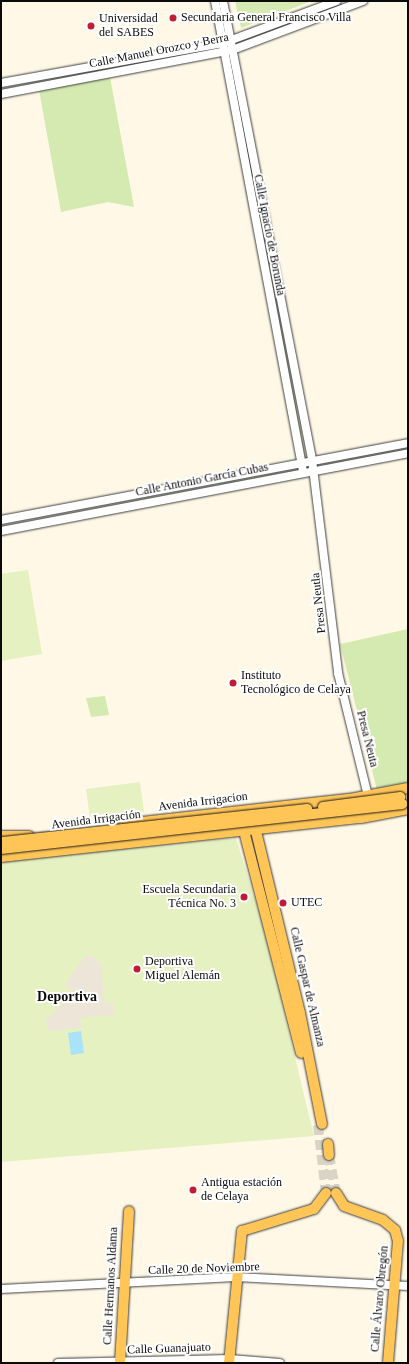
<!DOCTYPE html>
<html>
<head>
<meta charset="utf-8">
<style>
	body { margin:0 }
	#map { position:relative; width:409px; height:1364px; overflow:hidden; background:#fff8e7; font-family:Georgia,serif }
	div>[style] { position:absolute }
	.green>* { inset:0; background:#d4eab0 }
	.pitch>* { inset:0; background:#e6f1c2 }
	.plaza>* { inset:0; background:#ede6d8 }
	.water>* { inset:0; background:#a9e3f9 }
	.major-tunnel>* { height:10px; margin-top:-5px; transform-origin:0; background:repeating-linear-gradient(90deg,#dad4c6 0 10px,transparent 0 15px) }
	.roads { filter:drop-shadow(0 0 1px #3d3d3d) drop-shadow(0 0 1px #3d3d3d) }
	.minor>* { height:8px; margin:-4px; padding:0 4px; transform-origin:4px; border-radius:4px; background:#fff }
	.major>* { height:10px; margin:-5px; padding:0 5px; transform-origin:5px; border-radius:5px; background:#ffc557 }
	.bridges { filter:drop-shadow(0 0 1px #1b1b1b) drop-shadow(0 0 1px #1b1b1b) }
	.major-bridge>* { height:10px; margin:-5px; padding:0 5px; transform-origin:5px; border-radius:5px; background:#ffc557 }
	.dots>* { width:11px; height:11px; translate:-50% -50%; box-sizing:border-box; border:2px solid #fff; border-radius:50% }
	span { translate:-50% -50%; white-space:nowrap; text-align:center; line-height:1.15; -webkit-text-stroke:4px #fff; paint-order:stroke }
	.poi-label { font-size:12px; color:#0a0a0a }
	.left { translate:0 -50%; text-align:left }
	.right { translate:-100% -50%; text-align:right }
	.street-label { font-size:12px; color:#0a0a0a }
	.quarter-label { font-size:14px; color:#0a0a0a; font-weight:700 }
	.frame { position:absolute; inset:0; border:2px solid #0a0a0a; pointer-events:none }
</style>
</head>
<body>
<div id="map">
	<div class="green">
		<div style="clip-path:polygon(235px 1px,312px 1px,241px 28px)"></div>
		<div style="clip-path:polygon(110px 77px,134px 207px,108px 202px,61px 212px,39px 90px)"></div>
		<div style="clip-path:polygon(282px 331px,305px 454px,304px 458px,279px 333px)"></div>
		<div style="clip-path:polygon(408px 629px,408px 783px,377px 790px,340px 644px)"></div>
		<div style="clip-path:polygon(105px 696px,109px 715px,91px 717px,86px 698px)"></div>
	</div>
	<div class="pitch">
		<div style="clip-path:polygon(28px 570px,42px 654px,1px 661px,1px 574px)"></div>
		<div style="clip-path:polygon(140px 782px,144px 812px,90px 819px,86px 789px)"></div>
		<div style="clip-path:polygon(236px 838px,263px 925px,314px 1136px,1px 1162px,1px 860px)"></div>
	</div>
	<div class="plaza">
		<div style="clip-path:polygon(93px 956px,101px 965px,105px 1005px,113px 1003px,115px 1015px,80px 1018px,82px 1028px,48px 1031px,46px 1017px,52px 1015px,72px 991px,65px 985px,84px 957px)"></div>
	</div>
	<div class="water">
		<div style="clip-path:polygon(81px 1031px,84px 1053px,71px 1055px,68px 1033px)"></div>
	</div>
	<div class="major-tunnel">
		<div style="left:318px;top:1125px;width:68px;rotate:83.3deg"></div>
		<div style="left:329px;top:1155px;width:39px;rotate:80deg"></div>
	</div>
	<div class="roads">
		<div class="minor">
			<div style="left:215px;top:1px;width:479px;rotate:79.4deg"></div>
			<div style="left:223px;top:1px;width:468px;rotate:79deg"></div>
			<div style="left:312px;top:460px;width:215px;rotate:83deg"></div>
			<div style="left:338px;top:673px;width:127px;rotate:76.3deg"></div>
			<div style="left:1px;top:83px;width:226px;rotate:-10.2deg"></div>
			<div style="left:223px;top:43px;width:121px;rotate:-20.2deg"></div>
			<div style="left:1px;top:94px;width:235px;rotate:-10.8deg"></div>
			<div style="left:232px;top:50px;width:140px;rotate:-20.5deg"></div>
			<div style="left:1px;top:520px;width:414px;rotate:-10.7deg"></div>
			<div style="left:1px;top:531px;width:414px;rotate:-10.8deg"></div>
			<div style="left:1px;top:1289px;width:235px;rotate:-2.9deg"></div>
			<div style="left:236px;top:1277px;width:172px;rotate:3deg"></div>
			<div style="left:58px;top:1363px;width:172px;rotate:-1.3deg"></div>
			<div style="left:230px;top:1359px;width:50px;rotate:4.6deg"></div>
		</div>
		<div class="major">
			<div style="left:254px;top:823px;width:195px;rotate:76.4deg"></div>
			<div style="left:300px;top:1013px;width:113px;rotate:78.8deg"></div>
			<div style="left:124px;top:824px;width:232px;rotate:-6.4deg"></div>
			<div style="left:355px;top:798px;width:54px;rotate:-10.7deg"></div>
			<div style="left:244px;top:831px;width:229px;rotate:75.6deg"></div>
			<div style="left:1px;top:836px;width:28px"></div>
			<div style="left:1px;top:857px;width:362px;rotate:-6.2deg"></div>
			<div style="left:361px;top:818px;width:48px;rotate:-10.8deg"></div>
			<div style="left:328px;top:1144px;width:11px;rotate:85deg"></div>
			<div style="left:336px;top:1193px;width:15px;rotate:58deg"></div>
			<div style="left:344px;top:1206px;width:41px;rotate:19.7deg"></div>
			<div style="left:383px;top:1220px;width:16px;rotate:40deg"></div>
			<div style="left:395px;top:1230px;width:11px;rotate:75deg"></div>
			<div style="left:398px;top:1241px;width:122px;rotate:94.7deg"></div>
			<div style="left:120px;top:1363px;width:152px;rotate:-86.6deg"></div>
			<div style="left:229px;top:1363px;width:133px;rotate:-84.4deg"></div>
			<div style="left:242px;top:1231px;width:75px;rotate:-17deg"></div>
			<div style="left:314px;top:1209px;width:20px;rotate:-53deg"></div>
		</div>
	</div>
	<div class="bridges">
		<div class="major-bridge">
			<div style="left:323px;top:807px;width:78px;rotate:-7.4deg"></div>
			<div style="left:3px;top:842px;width:306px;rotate:-6.2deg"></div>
			<div style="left:1px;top:849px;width:404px;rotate:-6.4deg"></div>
		</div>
	</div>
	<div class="dots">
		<div style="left:173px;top:18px;background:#c01c34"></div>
		<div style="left:91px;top:26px;background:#c01c34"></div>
		<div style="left:233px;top:683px;background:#c01c34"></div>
		<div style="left:244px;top:897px;background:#c01c34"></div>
		<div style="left:283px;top:903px;background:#c01c34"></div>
		<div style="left:137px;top:969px;background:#c01c34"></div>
		<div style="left:193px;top:1190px;background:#c01c34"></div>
	</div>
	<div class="poi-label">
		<span class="left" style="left:181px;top:18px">Secundaria General Francisco Villa</span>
		<span class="left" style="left:99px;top:26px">Universidad<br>del SABES</span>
		<span class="left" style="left:241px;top:683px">Instituto<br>Tecnológico de Celaya</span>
		<span class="right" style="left:236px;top:897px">Escuela Secundaria<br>Técnica No. 3</span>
		<span class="left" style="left:291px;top:903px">UTEC</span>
		<span class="left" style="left:145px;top:969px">Deportiva<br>Miguel Alemán</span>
		<span class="left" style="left:201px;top:1190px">Antigua estación<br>de Celaya</span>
	</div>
	<div class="street-label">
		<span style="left:159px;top:51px;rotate:-11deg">Calle Manuel Orozco y Berra</span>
		<span style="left:269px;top:235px;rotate:79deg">Calle Ignacio de Borunda</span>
		<span style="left:202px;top:480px;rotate:-11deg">Calle Antonio García Cubas</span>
		<span style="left:319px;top:603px;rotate:-96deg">Presa Neutla</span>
		<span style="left:367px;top:739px;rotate:76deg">Presa Neuta</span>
		<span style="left:203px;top:802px;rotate:-7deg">Avenida Irrigacion</span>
		<span style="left:96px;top:820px;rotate:-7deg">Avenida Irrigación</span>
		<span style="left:307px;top:987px;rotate:77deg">Calle Gaspar de Almanza</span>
		<span style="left:204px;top:1269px;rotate:-2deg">Calle 20 de Noviembre</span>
		<span style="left:111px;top:1286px;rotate:-87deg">Calle Hermanos Aldama</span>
		<span style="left:380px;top:1299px;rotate:-85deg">Calle Álvaro Obregón</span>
		<span style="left:169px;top:1349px;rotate:-2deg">Calle Guanajuato</span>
	</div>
	<div class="quarter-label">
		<span style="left:67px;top:997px">Deportiva</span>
	</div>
	<div class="frame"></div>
</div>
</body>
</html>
